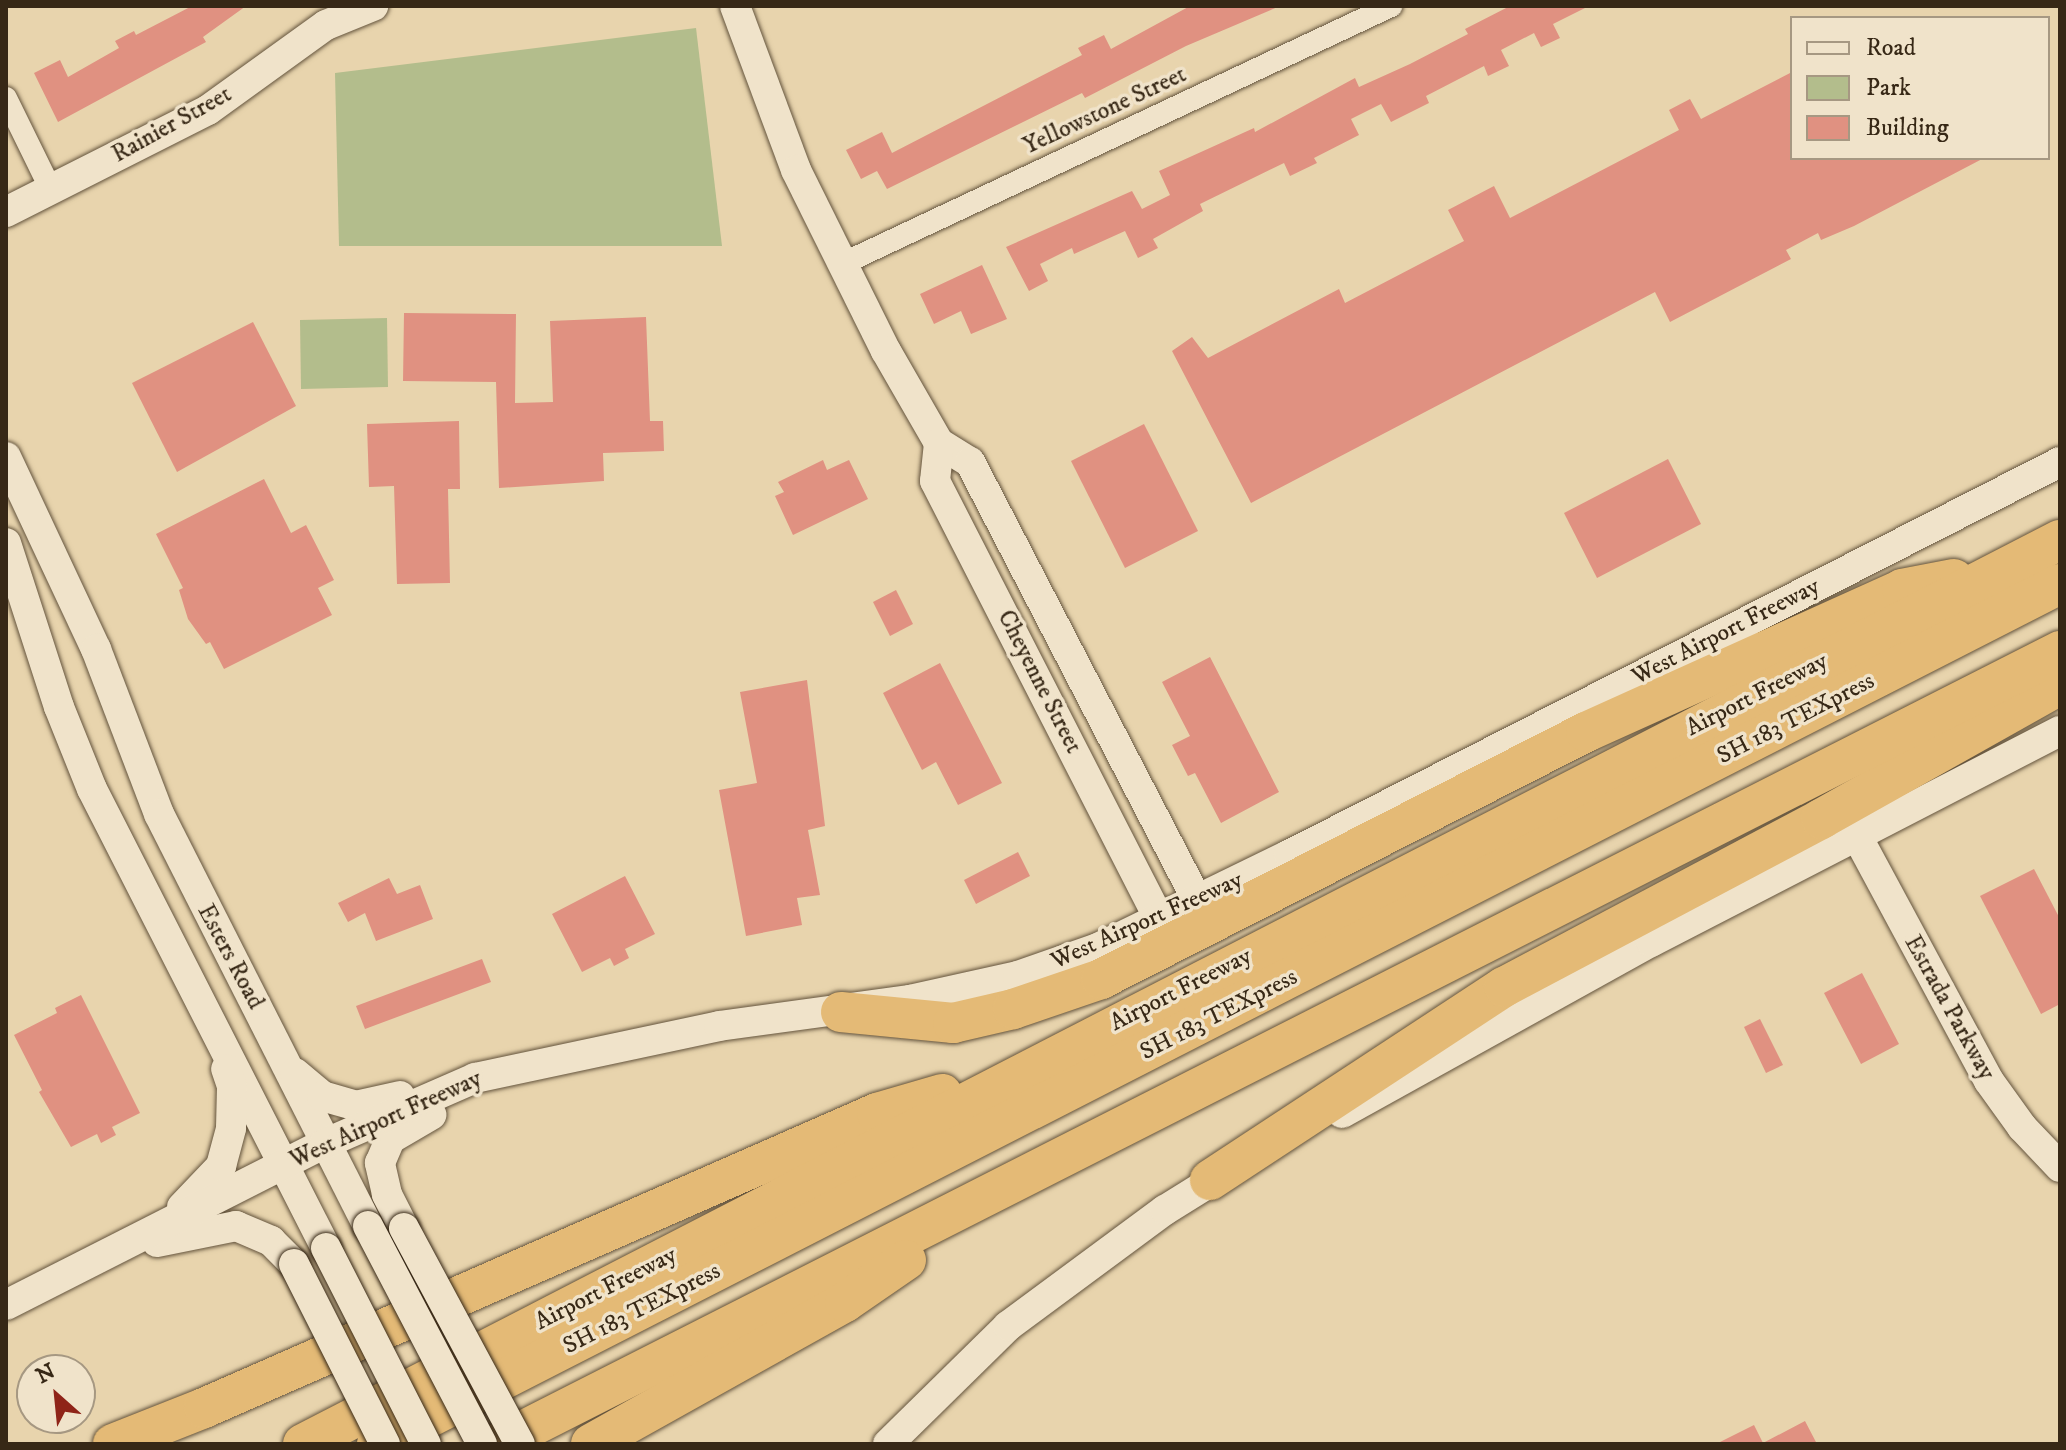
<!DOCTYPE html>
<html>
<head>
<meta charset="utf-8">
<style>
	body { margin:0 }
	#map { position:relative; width:2066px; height:1450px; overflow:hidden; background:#e8d4ad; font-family:"IM FELL DW Pica",serif }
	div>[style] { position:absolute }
	.green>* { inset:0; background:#b3bd8c }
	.building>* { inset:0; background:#e09181 }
	.roads { filter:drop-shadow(0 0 2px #63533c) drop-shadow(0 0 2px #63533c) }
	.street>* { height:22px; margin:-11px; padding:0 11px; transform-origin:11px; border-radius:11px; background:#f0e3ca }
	.secondary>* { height:30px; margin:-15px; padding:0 15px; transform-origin:15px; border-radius:15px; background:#f0e3ca }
	.highway>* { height:40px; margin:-20px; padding:0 20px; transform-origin:20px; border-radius:20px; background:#e4ba76 }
	.bridges { filter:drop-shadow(0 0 2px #372816) drop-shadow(0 0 2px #372816) }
	.secondary-bridge>* { height:30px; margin:-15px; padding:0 15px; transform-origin:15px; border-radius:15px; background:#f0e3ca }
	span { translate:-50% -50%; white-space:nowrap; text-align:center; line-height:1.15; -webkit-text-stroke:7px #f0e3ca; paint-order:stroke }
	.street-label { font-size:24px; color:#372816 }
	.frame { position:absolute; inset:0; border:8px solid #372816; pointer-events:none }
	.legend { position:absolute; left:1790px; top:16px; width:260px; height:144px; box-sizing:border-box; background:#f0e3ca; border:2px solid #a69882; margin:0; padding:10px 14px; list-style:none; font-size:24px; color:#372816 }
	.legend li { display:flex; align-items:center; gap:16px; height:40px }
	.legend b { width:40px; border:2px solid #a69882 }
	.north { position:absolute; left:16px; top:1354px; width:80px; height:80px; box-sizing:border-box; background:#f0e3ca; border:2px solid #a69882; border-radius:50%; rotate:333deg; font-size:22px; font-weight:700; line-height:32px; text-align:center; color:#372816 }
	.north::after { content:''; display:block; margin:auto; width:28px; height:36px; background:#8f2418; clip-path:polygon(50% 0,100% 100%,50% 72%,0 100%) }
</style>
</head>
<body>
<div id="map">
	<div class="green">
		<div style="clip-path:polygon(696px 28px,722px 246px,339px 246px,335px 73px)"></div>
		<div style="clip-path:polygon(387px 318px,388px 387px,301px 389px,300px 320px)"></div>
	</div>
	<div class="building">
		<div style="clip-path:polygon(192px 6px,246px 6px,203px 37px,206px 42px,58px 122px,34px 73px,60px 60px,68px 77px,119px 48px,115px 41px,134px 31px,136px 35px)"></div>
		<div style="clip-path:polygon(1190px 6px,1280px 6px,1186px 46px,1085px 98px,1082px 93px,887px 189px,877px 171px,861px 179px,846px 150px,882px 132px,892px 153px,1082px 55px,1078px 48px,1104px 35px,1111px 49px)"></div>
		<div style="clip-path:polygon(1510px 6px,1589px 6px,1553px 24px,1560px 38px,1541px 47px,1534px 33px,1501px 50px,1509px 66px,1488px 76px,1484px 66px,1426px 96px,1429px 103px,1391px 122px,1381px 104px,1351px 119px,1359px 135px,1314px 158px,1317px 163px,1290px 176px,1284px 163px,1200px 204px,1203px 211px,1153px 239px,1158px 248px,1138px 258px,1125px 231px,1074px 254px,1072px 248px,1040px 264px,1048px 281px,1029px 291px,1006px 247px,1132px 191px,1142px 209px,1170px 195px,1159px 171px,1254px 128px,1255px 132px,1355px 78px,1359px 87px,1410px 64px,1468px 34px,1465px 29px)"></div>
		<div style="clip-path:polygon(1792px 72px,1792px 158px,1984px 158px,1854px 226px,1821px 240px,1818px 233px,1786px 250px,1791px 259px,1670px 322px,1655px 292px,1251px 503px,1172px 351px,1192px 337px,1208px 358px,1339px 289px,1345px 303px,1464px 241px,1448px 210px,1494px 186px,1510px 218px,1679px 130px,1669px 110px,1690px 99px,1701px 119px)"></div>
		<div style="clip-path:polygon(982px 265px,1007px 319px,971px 334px,961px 311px,934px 324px,920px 294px)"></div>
		<div style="clip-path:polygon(404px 313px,516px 314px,515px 403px,553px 402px,550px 321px,646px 317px,650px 421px,663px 421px,664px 451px,603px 453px,604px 481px,499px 488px,496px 382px,403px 381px)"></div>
		<div style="clip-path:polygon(253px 322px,296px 406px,177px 472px,132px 383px)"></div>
		<div style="clip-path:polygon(459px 421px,460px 489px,448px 489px,450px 583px,397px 584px,394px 486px,369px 487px,367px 424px)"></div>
		<div style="clip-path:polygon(1144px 424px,1198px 531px,1125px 568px,1071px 461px)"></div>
		<div style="clip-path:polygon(1668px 459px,1701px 524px,1597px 578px,1564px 513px)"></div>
		<div style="clip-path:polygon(823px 460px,827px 470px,849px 460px,868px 499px,793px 535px,775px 496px,784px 492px,778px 482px)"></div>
		<div style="clip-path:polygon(264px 479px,291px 533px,306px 525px,334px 580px,318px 588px,332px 615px,224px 669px,210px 642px,206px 644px,188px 619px,179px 590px,183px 588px,156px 534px)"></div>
		<div style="clip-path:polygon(896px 590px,913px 624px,890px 636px,873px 602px)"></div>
		<div style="clip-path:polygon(1210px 657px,1279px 792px,1221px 823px,1195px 773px,1188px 776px,1172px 745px,1190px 736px,1162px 682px)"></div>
		<div style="clip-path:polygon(940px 663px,1002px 783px,958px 805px,936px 762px,922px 770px,883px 693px)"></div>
		<div style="clip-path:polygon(807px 680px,825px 826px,808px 830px,820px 895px,797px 898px,802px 925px,746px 936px,719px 790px,757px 783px,740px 692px)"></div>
		<div style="clip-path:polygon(1018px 852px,1030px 876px,976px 904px,964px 880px)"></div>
		<div style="clip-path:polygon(2034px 869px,2060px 919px,2060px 1004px,2041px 1014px,1980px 896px)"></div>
		<div style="clip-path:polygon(625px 876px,655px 934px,625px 949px,629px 958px,614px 966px,610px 958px,582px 972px,552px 914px)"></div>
		<div style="clip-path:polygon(389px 878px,397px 894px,420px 885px,433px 919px,376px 941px,365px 913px,348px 922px,338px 903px)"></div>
		<div style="clip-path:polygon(482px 959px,491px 982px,365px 1029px,356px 1006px)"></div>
		<div style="clip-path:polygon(1862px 973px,1899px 1044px,1861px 1064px,1824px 993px)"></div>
		<div style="clip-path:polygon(81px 995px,140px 1113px,112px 1127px,116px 1135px,101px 1143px,97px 1134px,71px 1147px,39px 1092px,42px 1090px,14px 1035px,57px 1013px,55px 1008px)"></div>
		<div style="clip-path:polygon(1760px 1019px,1783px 1065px,1766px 1073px,1744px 1027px)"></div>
		<div style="clip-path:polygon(1805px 1421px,1817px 1444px,1716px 1444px,1754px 1425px,1763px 1443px)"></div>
	</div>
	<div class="roads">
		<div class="street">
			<div style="left:6px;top:98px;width:102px;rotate:63.9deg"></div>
			<div style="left:842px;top:264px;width:607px;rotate:-25.17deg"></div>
		</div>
		<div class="secondary">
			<div style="left:735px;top:6px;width:175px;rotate:69.6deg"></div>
			<div style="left:796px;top:170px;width:202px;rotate:63.6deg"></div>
			<div style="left:886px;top:351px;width:106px;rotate:60.1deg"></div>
			<div style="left:939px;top:443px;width:36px;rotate:32deg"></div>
			<div style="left:970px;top:462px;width:493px;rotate:62.6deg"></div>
			<div style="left:6px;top:212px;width:226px;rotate:-26.8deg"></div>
			<div style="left:208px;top:110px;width:145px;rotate:-35.8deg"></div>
			<div style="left:326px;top:25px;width:51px;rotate:-22deg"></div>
			<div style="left:939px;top:443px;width:38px;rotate:96deg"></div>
			<div style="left:935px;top:481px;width:491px;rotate:62.9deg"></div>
			<div style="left:6px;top:457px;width:212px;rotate:64.9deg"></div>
			<div style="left:96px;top:649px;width:177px;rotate:69.1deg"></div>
			<div style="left:159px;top:814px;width:462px;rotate:63.1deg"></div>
			<div style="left:6px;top:543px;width:172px;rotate:72.1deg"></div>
			<div style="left:59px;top:707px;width:88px;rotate:68.1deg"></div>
			<div style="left:92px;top:789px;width:515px;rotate:62.99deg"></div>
			<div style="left:1857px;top:836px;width:278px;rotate:61.7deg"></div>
			<div style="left:1989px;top:1081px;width:57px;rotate:54.3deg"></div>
			<div style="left:2022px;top:1127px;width:55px;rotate:46.5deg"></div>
			<div style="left:295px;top:1073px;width:35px;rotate:40deg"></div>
			<div style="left:322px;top:1096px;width:35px;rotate:16deg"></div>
			<div style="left:356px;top:1106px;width:45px;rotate:-12.8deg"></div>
			<div style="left:1342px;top:1113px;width:353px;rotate:-29deg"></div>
			<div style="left:1651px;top:942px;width:460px;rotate:-27.3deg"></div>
			<div style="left:182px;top:1207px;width:57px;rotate:-46.4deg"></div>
			<div style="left:221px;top:1166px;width:39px;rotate:-75deg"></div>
			<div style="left:231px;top:1128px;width:42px;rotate:-88.6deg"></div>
			<div style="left:232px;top:1086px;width:18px;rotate:-109deg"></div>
			<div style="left:404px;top:1228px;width:38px;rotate:-117deg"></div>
			<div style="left:387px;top:1194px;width:32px;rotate:-103deg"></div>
			<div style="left:380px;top:1163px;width:26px;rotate:-67deg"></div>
			<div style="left:390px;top:1139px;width:48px;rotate:-30.3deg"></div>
			<div style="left:157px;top:1242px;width:81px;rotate:-11.4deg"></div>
			<div style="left:236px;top:1226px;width:38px;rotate:23deg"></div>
			<div style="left:271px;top:1241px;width:33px;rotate:45deg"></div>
			<div style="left:6px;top:1305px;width:356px;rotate:-26.9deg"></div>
			<div style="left:324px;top:1144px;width:165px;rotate:-23.6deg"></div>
			<div style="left:475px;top:1078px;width:249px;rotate:-12deg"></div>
			<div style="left:719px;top:1026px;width:193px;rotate:-7.8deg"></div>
			<div style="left:910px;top:1000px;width:111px;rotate:-12.5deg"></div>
			<div style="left:1018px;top:976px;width:85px;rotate:-19.3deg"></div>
			<div style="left:1098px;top:948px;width:212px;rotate:-26deg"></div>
			<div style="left:1289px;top:855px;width:865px;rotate:-27.01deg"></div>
			<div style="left:888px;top:1444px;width:168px;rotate:-44.5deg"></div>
			<div style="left:1008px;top:1326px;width:195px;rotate:-36.5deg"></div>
			<div style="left:1165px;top:1210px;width:74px;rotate:-31.8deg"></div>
		</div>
		<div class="highway">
			<div style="left:841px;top:1012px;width:113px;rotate:5.6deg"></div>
			<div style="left:953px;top:1023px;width:62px;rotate:-13.1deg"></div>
			<div style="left:1013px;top:1009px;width:93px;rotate:-18.8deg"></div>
			<div style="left:1101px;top:979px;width:544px;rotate:-26.99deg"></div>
			<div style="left:1586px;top:732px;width:347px;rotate:-24.3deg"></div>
			<div style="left:1902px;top:589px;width:53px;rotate:-10.9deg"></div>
			<div style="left:1210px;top:1180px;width:352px;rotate:-33.3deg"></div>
			<div style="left:1504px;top:987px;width:359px;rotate:-27.9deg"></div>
			<div style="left:1821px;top:819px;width:274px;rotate:-29.3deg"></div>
			<div style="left:113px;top:1444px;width:98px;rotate:-21.6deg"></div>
			<div style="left:204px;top:1408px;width:735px;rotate:-23.67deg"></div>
			<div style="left:877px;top:1113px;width:68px;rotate:-16.3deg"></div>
			<div style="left:303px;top:1444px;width:1976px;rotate:-27.23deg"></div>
			<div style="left:377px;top:1444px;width:1890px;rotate:-27.07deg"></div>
			<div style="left:497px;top:1444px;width:1753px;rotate:-26.9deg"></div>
			<div style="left:591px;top:1444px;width:291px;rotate:-29.2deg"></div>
			<div style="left:845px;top:1302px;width:74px;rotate:-34.5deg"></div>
		</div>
	</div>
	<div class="bridges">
		<div class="secondary-bridge">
			<div style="left:368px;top:1226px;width:246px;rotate:62.4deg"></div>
			<div style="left:404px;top:1228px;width:245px;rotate:61.8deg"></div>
			<div style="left:326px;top:1248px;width:220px;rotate:63deg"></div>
			<div style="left:294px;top:1264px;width:202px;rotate:63.2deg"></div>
		</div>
	</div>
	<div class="street-label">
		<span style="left:1105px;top:111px;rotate:-25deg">Yellowstone Street</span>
		<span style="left:172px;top:125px;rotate:-29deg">Rainier Street</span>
		<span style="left:1726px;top:632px;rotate:-27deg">West Airport Freeway</span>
		<span style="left:1039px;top:682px;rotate:63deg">Cheyenne Street</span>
		<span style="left:1757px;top:695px;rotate:-27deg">Airport Freeway</span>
		<span style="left:1796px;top:719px;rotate:-27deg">SH 183 TEXpress</span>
		<span style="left:1147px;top:921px;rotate:-24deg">West Airport Freeway</span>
		<span style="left:230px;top:957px;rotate:62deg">Esters Road</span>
		<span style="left:1181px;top:990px;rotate:-27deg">Airport Freeway</span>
		<span style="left:1949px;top:1008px;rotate:61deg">Estrada Parkway</span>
		<span style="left:1219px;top:1015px;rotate:-27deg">SH 183 TEXpress</span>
		<span style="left:386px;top:1120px;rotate:-24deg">West Airport Freeway</span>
		<span style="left:606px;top:1289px;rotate:-27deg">Airport Freeway</span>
		<span style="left:642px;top:1309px;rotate:-27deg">SH 183 TEXpress</span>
	</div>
	<div class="frame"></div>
	<ul class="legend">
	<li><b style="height:10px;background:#f0e3ca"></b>Road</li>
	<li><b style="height:22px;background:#b3bd8c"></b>Park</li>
	<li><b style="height:22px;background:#e09181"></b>Building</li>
	</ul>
	<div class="north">N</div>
</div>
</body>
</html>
